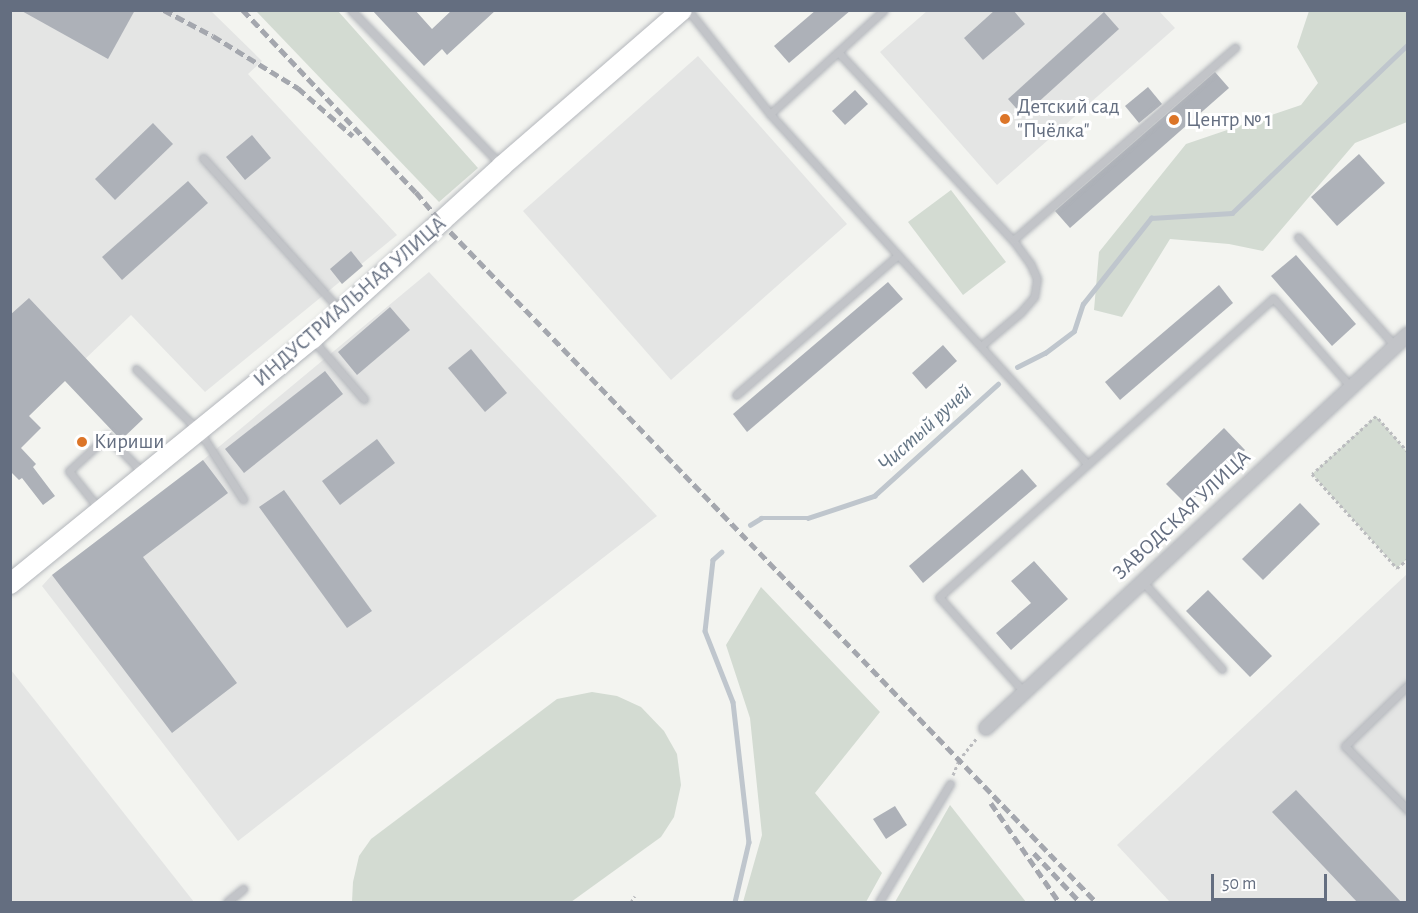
<!DOCTYPE html>
<html>
<head>
<meta charset="utf-8">
<style>
	body { margin:0 }
	#map { position:relative; width:1418px; height:913px; overflow:hidden; background:#f3f4f0; font-family:"Alegreya Sans",sans-serif }
	div>[style] { position:absolute }
	.built>* { inset:0; background:#e4e5e4 }
	.green>* { inset:0; background:#d3dbd2 }
	.stream>* { height:4.5px; margin:-2.25px; padding:0 2.25px; transform-origin:2.25px; border-radius:2.25px; background:#bfc6cd }
	.building>* { inset:0; background:#adb1b8 }
	.path>* { height:3px; margin-top:-1.5px; transform-origin:0; background:repeating-linear-gradient(90deg,#bbbcbf 0 3px,transparent 0 6px) }
	.roads { filter:drop-shadow(0 0 2px #b4b7bc) drop-shadow(0 0 2px #b4b7bc) }
	.lane>* { height:7px; margin:-3.5px; padding:0 3.5px; transform-origin:3.5px; border-radius:3.5px; background:#c2c4c8 }
	.street>* { height:14px; margin:-7px; padding:0 7px; transform-origin:7px; border-radius:7px; background:#c2c4c8 }
	.secondary>* { height:20px; margin:-10px; padding:0 10px; transform-origin:10px; border-radius:10px; background:#fff }
	.rail>* { height:4.5px; margin-top:-2.25px; transform-origin:0; background:repeating-linear-gradient(90deg,#a4a7ae 0 9px,transparent 0 13.5px) }
	.dots>* { width:16px; height:16px; translate:-50% -50%; box-sizing:border-box; border:3px solid #fff; border-radius:50% }
	span { translate:-50% -50%; white-space:nowrap; text-align:center; line-height:1.15; -webkit-text-stroke:6px #fff; paint-order:stroke }
	.poi-label { font-size:21px; color:#646e80 }
	.left { translate:0 -50%; text-align:left }
	.street-label { font-size:21px; color:#646e80 }
	.water-label { font-size:22px; color:#647585; font-style:italic }
	.frame { position:absolute; inset:0; border:12px solid #646e80; pointer-events:none }
	.scale { position:absolute; left:1211px; top:874px; width:116px; height:27px; box-sizing:border-box; border:3px solid #646e80; border-top:0; padding-left:8px; font-size:18px; line-height:21px; white-space:nowrap; color:#646e80; -webkit-text-stroke:4px #fff; paint-order:stroke }
</style>
</head>
<body>
<div id="map">
	<div class="built">
		<div style="clip-path:polygon(943px 10px,1159px 11px,1175px 28px,997px 185px,880px 52px,927px 11px)"></div>
		<div style="clip-path:polygon(11px 11px,211px 11px,262px 61px,248px 74px,397px 235px,205px 392px,131px 315px,11px 430px)"></div>
		<div style="clip-path:polygon(698px 56px,847px 224px,671px 380px,523px 211px)"></div>
		<div style="clip-path:polygon(429px 272px,657px 516px,238px 841px,42px 586px,52px 575px,203px 460px)"></div>
		<div style="clip-path:polygon(1407px 574px,1407px 902px,1170px 902px,1117px 845px)"></div>
		<div style="clip-path:polygon(10px 670px,11px 670px,194px 902px,11px 902px)"></div>
	</div>
	<div class="green">
		<div style="clip-path:polygon(256px 11px,338px 11px,478px 168px,439px 202px)"></div>
		<div style="clip-path:polygon(1309px 11px,1407px 11px,1407px 122px,1355px 143px,1263px 251px,1229px 244px,1170px 239px,1122px 317px,1094px 310px,1099px 252px,1186px 144px,1301px 105px,1318px 83px,1297px 47px)"></div>
		<div style="clip-path:polygon(951px 190px,1006px 262px,963px 295px,908px 222px)"></div>
		<div style="clip-path:polygon(1376px 416px,1407px 452px,1407px 559px,1397px 568px,1312px 474px)"></div>
		<div style="clip-path:polygon(761px 587px,880px 712px,815px 793px,882px 873px,866px 902px,743px 902px,762px 835px,750px 718px,726px 645px)"></div>
		<div style="clip-path:polygon(592px 692px,617px 696px,641px 707px,664px 731px,677px 754px,681px 785px,674px 817px,661px 837px,571px 902px,352px 902px,353px 882px,359px 856px,371px 839px,557px 699px)"></div>
		<div style="clip-path:polygon(950px 805px,1026px 902px,895px 902px)"></div>
	</div>
	<div class="stream">
		<div style="left:1017px;top:367px;width:31px;rotate:-27deg"></div>
		<div style="left:1045px;top:353px;width:36px;rotate:-37deg"></div>
		<div style="left:1074px;top:331px;width:28px;rotate:-72deg"></div>
		<div style="left:1083px;top:304px;width:110px;rotate:-51.7deg"></div>
		<div style="left:1151px;top:218px;width:81px;rotate:-3.5deg"></div>
		<div style="left:1232px;top:213px;width:244px;rotate:-43.8deg"></div>
		<div style="left:750px;top:525px;width:13px;rotate:-32deg"></div>
		<div style="left:761px;top:518px;width:47px"></div>
		<div style="left:808px;top:518px;width:70px;rotate:-18.4deg"></div>
		<div style="left:874px;top:496px;width:167px;rotate:-42.1deg"></div>
		<div style="left:722px;top:552px;width:12px;rotate:138deg"></div>
		<div style="left:713px;top:560px;width:71px;rotate:96.4deg"></div>
		<div style="left:705px;top:631px;width:76px;rotate:68.5deg"></div>
		<div style="left:733px;top:702px;width:141px;rotate:83.5deg"></div>
		<div style="left:749px;top:842px;width:62px;rotate:103.1deg"></div>
	</div>
	<div class="building">
		<div style="clip-path:polygon(20px 10px,135px 10px,108px 59px)"></div>
		<div style="clip-path:polygon(372px 10px,415px 10px,432px 29px,452px 10px,496px 10px,447px 55px,442px 49px,424px 66px)"></div>
		<div style="clip-path:polygon(816px 10px,851px 10px,789px 63px,774px 46px)"></div>
		<div style="clip-path:polygon(995px 10px,1013px 10px,1025px 24px,983px 60px,964px 38px)"></div>
		<div style="clip-path:polygon(1104px 12px,1119px 29px,1023px 116px,1008px 99px)"></div>
		<div style="clip-path:polygon(1215px 72px,1229px 88px,1070px 228px,1055px 211px)"></div>
		<div style="clip-path:polygon(1148px 87px,1162px 104px,1139px 123px,1125px 106px)"></div>
		<div style="clip-path:polygon(855px 90px,868px 104px,845px 125px,832px 111px)"></div>
		<div style="clip-path:polygon(153px 123px,173px 144px,115px 200px,95px 179px)"></div>
		<div style="clip-path:polygon(252px 135px,271px 158px,245px 180px,226px 157px)"></div>
		<div style="clip-path:polygon(1359px 154px,1385px 183px,1337px 226px,1311px 197px)"></div>
		<div style="clip-path:polygon(188px 181px,208px 203px,122px 280px,102px 257px)"></div>
		<div style="clip-path:polygon(351px 251px,363px 266px,342px 284px,330px 269px)"></div>
		<div style="clip-path:polygon(1296px 255px,1356px 324px,1332px 346px,1271px 276px)"></div>
		<div style="clip-path:polygon(888px 282px,903px 299px,747px 432px,733px 414px)"></div>
		<div style="clip-path:polygon(1219px 285px,1233px 303px,1120px 400px,1105px 382px)"></div>
		<div style="clip-path:polygon(29px 298px,143px 419px,121px 440px,65px 381px,29px 416px,41px 428px,21px 448px,36px 464px,33px 467px,55px 496px,43px 505px,22px 478px,19px 480px,10px 471px,10px 315px)"></div>
		<div style="clip-path:polygon(390px 307px,410px 330px,357px 375px,338px 352px)"></div>
		<div style="clip-path:polygon(943px 345px,957px 361px,926px 389px,912px 373px)"></div>
		<div style="clip-path:polygon(471px 349px,507px 393px,485px 412px,448px 368px)"></div>
		<div style="clip-path:polygon(325px 371px,343px 394px,244px 473px,225px 449px)"></div>
		<div style="clip-path:polygon(1224px 428px,1245px 450px,1187px 505px,1166px 484px)"></div>
		<div style="clip-path:polygon(377px 439px,395px 463px,340px 505px,322px 481px)"></div>
		<div style="clip-path:polygon(203px 460px,228px 493px,143px 557px,237px 683px,172px 733px,52px 575px)"></div>
		<div style="clip-path:polygon(1022px 469px,1037px 486px,923px 583px,909px 566px)"></div>
		<div style="clip-path:polygon(284px 490px,372px 611px,347px 628px,259px 507px)"></div>
		<div style="clip-path:polygon(1300px 503px,1320px 524px,1263px 580px,1242px 559px)"></div>
		<div style="clip-path:polygon(1034px 561px,1068px 599px,1011px 650px,996px 633px,1031px 603px,1011px 581px)"></div>
		<div style="clip-path:polygon(1208px 590px,1272px 656px,1250px 677px,1186px 611px)"></div>
		<div style="clip-path:polygon(1296px 790px,1402px 903px,1358px 903px,1272px 812px)"></div>
		<div style="clip-path:polygon(895px 806px,907px 825px,886px 839px,873px 819px)"></div>
	</div>
	<div class="path">
		<div style="left:1408px;top:452px;width:48px;rotate:-131.6deg"></div>
		<div style="left:1376px;top:416px;width:86px;rotate:137.8deg"></div>
		<div style="left:1312px;top:474px;width:127px;rotate:47.9deg"></div>
		<div style="left:1397px;top:568px;width:14px;rotate:-39deg"></div>
		<div style="left:953px;top:775px;width:16px;rotate:-68deg"></div>
		<div style="left:959px;top:760px;width:28px;rotate:-51deg"></div>
		<div style="left:631px;top:902px;width:7px;rotate:-56deg"></div>
	</div>
	<div class="roads">
		<div class="lane">
			<div style="left:351px;top:10px;width:217px;rotate:45.9deg"></div>
			<div style="left:688px;top:10px;width:132px;rotate:51.7deg"></div>
			<div style="left:770px;top:114px;width:471px;rotate:47.8deg"></div>
			<div style="left:838px;top:52px;width:257px;rotate:47.1deg"></div>
			<div style="left:1013px;top:240px;width:29px;rotate:54deg"></div>
			<div style="left:1030px;top:263px;width:17px;rotate:66deg"></div>
			<div style="left:1037px;top:279px;width:18px;rotate:99deg"></div>
			<div style="left:1034px;top:297px;width:21px;rotate:131deg"></div>
			<div style="left:1020px;top:313px;width:51px;rotate:139.8deg"></div>
			<div style="left:770px;top:114px;width:154px;rotate:-42.4deg"></div>
			<div style="left:203px;top:158px;width:205px;rotate:48deg"></div>
			<div style="left:1298px;top:237px;width:146px;rotate:48.3deg"></div>
			<div style="left:1013px;top:240px;width:294px;rotate:-40.9deg"></div>
			<div style="left:313px;top:340px;width:78px;rotate:49.2deg"></div>
			<div style="left:136px;top:369px;width:90px;rotate:44.5deg"></div>
			<div style="left:200px;top:432px;width:80px;rotate:57.3deg"></div>
			<div style="left:736px;top:395px;width:214px;rotate:-40.8deg"></div>
			<div style="left:100px;top:510px;width:50px;rotate:-128.5deg"></div>
			<div style="left:69px;top:471px;width:52px;rotate:-42.6deg"></div>
			<div style="left:107px;top:436px;width:52px;rotate:45.8deg"></div>
			<div style="left:1142px;top:581px;width:119px;rotate:47.7deg"></div>
			<div style="left:1408px;top:685px;width:88px;rotate:135.9deg"></div>
			<div style="left:1345px;top:746px;width:90px;rotate:45.5deg"></div>
			<div style="left:1024px;top:692px;width:127px;rotate:-131.8deg"></div>
			<div style="left:939px;top:597px;width:448px;rotate:-41.8deg"></div>
			<div style="left:1273px;top:298px;width:118px;rotate:48.8deg"></div>
			<div style="left:227px;top:902px;width:21px;rotate:-39deg"></div>
			<div style="left:879px;top:902px;width:138px;rotate:-59deg"></div>
		</div>
		<div class="street">
			<div style="left:986px;top:728px;width:577px;rotate:-43.03deg"></div>
		</div>
		<div class="secondary">
			<div style="left:10px;top:584px;width:389px;rotate:-39.1deg"></div>
			<div style="left:312px;top:339px;width:257px;rotate:-42.3deg"></div>
			<div style="left:502px;top:166px;width:238px;rotate:-40.9deg"></div>
		</div>
	</div>
	<div class="rail">
		<div style="left:164px;top:10px;width:55px;rotate:28deg"></div>
		<div style="left:213px;top:36px;width:100px;rotate:31.5deg"></div>
		<div style="left:298px;top:88px;width:73px;rotate:41.1deg"></div>
		<div style="left:243px;top:10px;width:251px;rotate:46.5deg"></div>
		<div style="left:416px;top:192px;width:39px;rotate:50deg"></div>
		<div style="left:441px;top:222px;width:944px;rotate:46.07deg"></div>
		<div style="left:991px;top:803px;width:120px;rotate:55.5deg"></div>
		<div style="left:1034px;top:853px;width:67px;rotate:46.8deg"></div>
	</div>
	<div class="dots">
		<div style="left:1005px;top:119px;background:#dc7528"></div>
		<div style="left:1174px;top:120px;background:#dc7528"></div>
		<div style="left:82px;top:442px;background:#dc7528"></div>
	</div>
	<div class="poi-label">
		<span class="left" style="left:1017px;top:119px">Детский сад<br>"Пчёлка"</span>
		<span class="left" style="left:1186px;top:120px">Центр № 1</span>
		<span class="left" style="left:94px;top:442px">Кириши</span>
	</div>
	<div class="street-label">
		<span style="left:350px;top:302px;rotate:-41deg">ИНДУСТРИАЛЬНАЯ УЛИЦА</span>
		<span style="left:1182px;top:515px;rotate:-43deg">ЗАВОДСКАЯ УЛИЦА</span>
	</div>
	<div class="water-label">
		<span style="left:925px;top:428px;rotate:-42deg">Чистый ручей</span>
	</div>
	<div class="frame"></div>
	<div class="scale">50 m</div>
</div>
</body>
</html>
